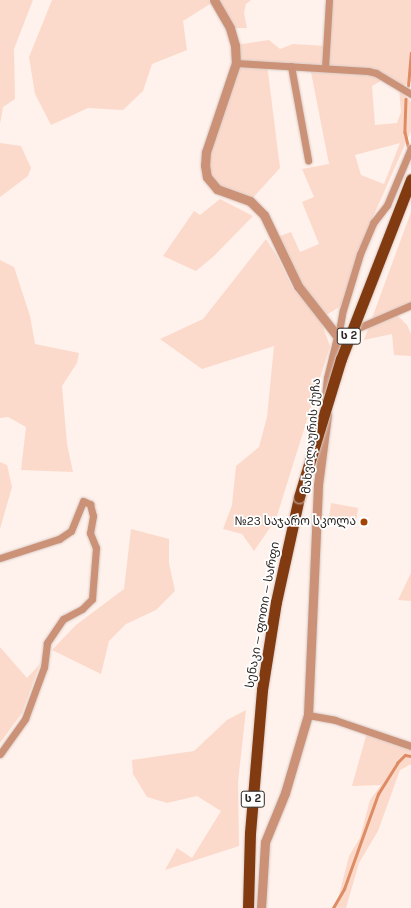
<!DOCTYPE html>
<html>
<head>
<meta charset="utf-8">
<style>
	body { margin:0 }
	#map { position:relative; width:411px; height:908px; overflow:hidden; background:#fff1eb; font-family:Karla,"Noto Sans Georgian",sans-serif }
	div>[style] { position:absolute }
	.green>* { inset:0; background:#fcdacb }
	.stream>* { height:2.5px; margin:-1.25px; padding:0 1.25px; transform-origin:1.25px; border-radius:1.25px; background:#de8c64 }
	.roads { filter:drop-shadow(0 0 1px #d9ccc7) drop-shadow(0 0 1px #d9ccc7) }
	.minor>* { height:7px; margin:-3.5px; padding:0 3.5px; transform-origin:3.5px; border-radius:3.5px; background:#cb9278 }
	.tertiary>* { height:9px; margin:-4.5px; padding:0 4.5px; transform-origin:4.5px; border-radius:4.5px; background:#cb9278 }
	.trunk>* { height:11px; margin:-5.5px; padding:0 5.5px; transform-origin:5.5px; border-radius:5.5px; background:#823a10 }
	.bridges { filter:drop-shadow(0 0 1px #d9ccc7) drop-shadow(0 0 1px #d9ccc7) }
	.trunk-bridge>* { height:11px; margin:-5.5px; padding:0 5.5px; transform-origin:5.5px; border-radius:5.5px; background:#823a10 }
	.dots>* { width:11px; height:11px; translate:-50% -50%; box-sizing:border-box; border:2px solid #fff; border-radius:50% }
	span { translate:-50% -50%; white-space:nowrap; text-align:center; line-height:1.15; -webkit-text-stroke:3.5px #fff; paint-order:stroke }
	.shield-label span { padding:1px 3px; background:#fff; border:1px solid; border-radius:3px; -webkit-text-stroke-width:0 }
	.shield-label { font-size:11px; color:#2b2623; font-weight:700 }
	.street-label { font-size:12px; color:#2b2623 }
	.poi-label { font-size:12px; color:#2b2623 }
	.right { translate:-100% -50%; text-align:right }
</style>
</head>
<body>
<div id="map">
	<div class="green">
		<div style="clip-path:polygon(0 0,33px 0,14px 49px,15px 99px,3px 107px,0 124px)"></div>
		<div style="clip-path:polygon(52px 0,209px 0,210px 4px,183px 21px,187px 50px,152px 64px,143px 91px,123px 110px,88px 108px,51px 125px,35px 94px,29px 57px)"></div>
		<div style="clip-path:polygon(214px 0,251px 0,246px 4px,244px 13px,247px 28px,230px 28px)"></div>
		<div style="clip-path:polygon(evenodd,329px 0,411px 0,411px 81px,400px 89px,411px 102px,411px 131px,358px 251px,341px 306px,323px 317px,298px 286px,275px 238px,291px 232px,300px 252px,319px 244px,302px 202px,314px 197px,302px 169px,329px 164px,310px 67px,267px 64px,280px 168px,250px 201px,217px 189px,207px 177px,206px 152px,227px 94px,235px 45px,269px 40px,280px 49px,293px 44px,326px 46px,329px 0,384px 79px,399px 89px,401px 112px,397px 123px,375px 125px,372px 86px,384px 79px,329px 0,400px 143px,384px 184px,361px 175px,355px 155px,400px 143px)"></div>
		<div style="clip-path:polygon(0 143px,21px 146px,31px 168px,28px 176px,0 197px)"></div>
		<div style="clip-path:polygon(220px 199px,253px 216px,214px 256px,196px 271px,163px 256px,194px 211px,200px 215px)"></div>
		<div style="clip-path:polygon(411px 212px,411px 305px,395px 313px,407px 325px,411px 334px,411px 356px,394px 355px,392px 334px,364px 340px)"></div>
		<div style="clip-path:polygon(266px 239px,277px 256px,293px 289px,320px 319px,330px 346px,276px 519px,254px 551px,242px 534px,223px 529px,232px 505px,236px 466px,259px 447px,267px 417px,274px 346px,202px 369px,160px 339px,203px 319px)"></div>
		<div style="clip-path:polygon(0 260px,14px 267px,30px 316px,35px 344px,79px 353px,77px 363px,62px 386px,67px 444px,73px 472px,21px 470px,26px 427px,8px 417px,0 418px)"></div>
		<div style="clip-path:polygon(0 462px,7px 465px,12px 487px,0 529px)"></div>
		<div style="clip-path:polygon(331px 503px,358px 508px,356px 523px,329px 518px)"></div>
		<div style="clip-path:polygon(131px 529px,169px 539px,169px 563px,175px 591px,156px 610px,126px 624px,109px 641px,101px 674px,52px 650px,76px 625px,124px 589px)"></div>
		<div style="clip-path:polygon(411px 573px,411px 601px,398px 600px)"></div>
		<div style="clip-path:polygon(0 647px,27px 678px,40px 664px,22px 713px,0 743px)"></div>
		<div style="clip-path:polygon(246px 710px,238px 782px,239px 846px,165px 870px,177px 848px,192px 858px,221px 811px,197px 796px,167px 803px,147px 797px,133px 774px,132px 760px,194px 751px,227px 720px)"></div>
		<div style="clip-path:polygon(368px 729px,411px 745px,411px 764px,400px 770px,378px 831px,359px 863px,346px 908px,332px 908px,337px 903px,349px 856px,360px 838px,370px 800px,381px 785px,352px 786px)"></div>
	</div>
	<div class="stream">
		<div style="left:408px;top:86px;width:33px;rotate:-85deg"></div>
		<div style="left:406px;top:99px;width:33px;rotate:92deg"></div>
		<div style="left:405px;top:132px;width:17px;rotate:77deg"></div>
		<div style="left:333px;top:908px;width:22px;rotate:-60deg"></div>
		<div style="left:344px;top:889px;width:101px;rotate:-70.3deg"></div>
		<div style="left:378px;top:794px;width:36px;rotate:-58deg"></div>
		<div style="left:397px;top:763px;width:11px;rotate:-45deg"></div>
		<div style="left:405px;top:755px;width:6px;rotate:9deg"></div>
	</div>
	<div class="roads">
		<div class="minor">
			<div style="left:236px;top:63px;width:132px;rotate:3.5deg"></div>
			<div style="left:368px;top:71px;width:8px;rotate:14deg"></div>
			<div style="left:376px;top:73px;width:41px;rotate:31deg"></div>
			<div style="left:291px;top:66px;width:96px;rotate:79.7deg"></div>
			<div style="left:325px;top:68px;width:68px;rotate:-86.6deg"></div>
			<div style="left:351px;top:331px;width:65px;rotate:-23.4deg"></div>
			<div style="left:338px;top:337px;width:27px;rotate:-80deg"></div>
			<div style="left:343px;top:310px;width:59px;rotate:-73.1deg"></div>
			<div style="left:360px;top:254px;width:34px;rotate:-67deg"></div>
			<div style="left:373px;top:223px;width:23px;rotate:-52deg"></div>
			<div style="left:387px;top:205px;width:62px;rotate:-67.2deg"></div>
			<div style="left:0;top:558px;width:62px;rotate:-17.9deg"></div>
			<div style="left:59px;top:539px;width:14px;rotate:-34deg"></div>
			<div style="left:71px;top:531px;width:32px;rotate:-68deg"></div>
			<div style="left:83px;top:501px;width:8px;rotate:23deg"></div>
			<div style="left:90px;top:504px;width:12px;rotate:76deg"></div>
			<div style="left:93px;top:516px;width:17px;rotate:100deg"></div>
			<div style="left:90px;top:533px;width:16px;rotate:68deg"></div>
			<div style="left:96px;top:548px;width:51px;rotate:94.5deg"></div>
			<div style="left:92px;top:599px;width:14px;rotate:135deg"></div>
			<div style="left:82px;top:609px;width:21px;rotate:152deg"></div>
			<div style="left:63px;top:619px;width:29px;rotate:124deg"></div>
			<div style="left:47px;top:643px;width:24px;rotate:97deg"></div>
			<div style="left:44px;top:667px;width:55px;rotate:110.1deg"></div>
			<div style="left:25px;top:719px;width:43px;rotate:125.5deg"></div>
			<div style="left:308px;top:715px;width:27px;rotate:10deg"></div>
			<div style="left:335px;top:720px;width:80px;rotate:18.9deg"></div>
		</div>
		<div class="tertiary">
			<div style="left:214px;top:0;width:32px;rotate:60deg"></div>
			<div style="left:230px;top:28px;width:18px;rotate:74deg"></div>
			<div style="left:235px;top:45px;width:18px;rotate:87deg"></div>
			<div style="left:236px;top:63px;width:94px;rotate:108.6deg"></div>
			<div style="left:206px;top:152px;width:13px;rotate:94deg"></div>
			<div style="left:205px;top:165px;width:12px;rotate:81deg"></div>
			<div style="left:207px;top:177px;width:16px;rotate:50deg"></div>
			<div style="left:217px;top:189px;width:35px;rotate:20deg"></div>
			<div style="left:250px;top:201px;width:20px;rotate:45deg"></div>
			<div style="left:264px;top:215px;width:79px;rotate:64.4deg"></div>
			<div style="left:298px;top:286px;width:65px;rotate:51.9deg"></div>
			<div style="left:338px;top:337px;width:42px;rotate:103.7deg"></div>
			<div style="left:328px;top:378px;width:20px;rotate:96deg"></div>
			<div style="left:261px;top:908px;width:66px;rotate:-86.5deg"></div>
			<div style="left:265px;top:842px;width:53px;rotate:-67.8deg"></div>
			<div style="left:285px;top:793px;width:81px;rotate:-73.6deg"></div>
			<div style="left:308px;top:715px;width:230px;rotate:-87.5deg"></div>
			<div style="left:318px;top:485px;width:71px;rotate:-82.7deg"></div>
		</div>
		<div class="trunk">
			<div style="left:248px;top:908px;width:75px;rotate:-88.5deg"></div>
			<div style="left:250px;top:833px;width:144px;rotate:-85.2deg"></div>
			<div style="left:262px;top:690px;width:89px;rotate:-81deg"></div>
			<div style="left:276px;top:602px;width:107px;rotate:-77.6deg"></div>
		</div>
	</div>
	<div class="bridges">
		<div class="trunk-bridge">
			<div style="left:299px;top:497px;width:144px;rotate:-73.1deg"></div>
			<div style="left:341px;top:359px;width:193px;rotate:-68.7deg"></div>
		</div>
	</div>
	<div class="dots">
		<div style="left:364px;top:522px;background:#a54400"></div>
	</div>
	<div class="shield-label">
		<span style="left:349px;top:336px">ს 2</span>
		<span style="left:253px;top:799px">ს 2</span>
	</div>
	<div class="street-label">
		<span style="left:312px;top:436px;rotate:-85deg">მახვილაურის ქუჩა</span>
		<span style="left:263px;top:615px;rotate:-80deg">სენაკი — ფოთი — სარფი</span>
	</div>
	<div class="poi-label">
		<span class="right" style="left:356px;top:522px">№23 საჯარო სკოლა</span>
	</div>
</div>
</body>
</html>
